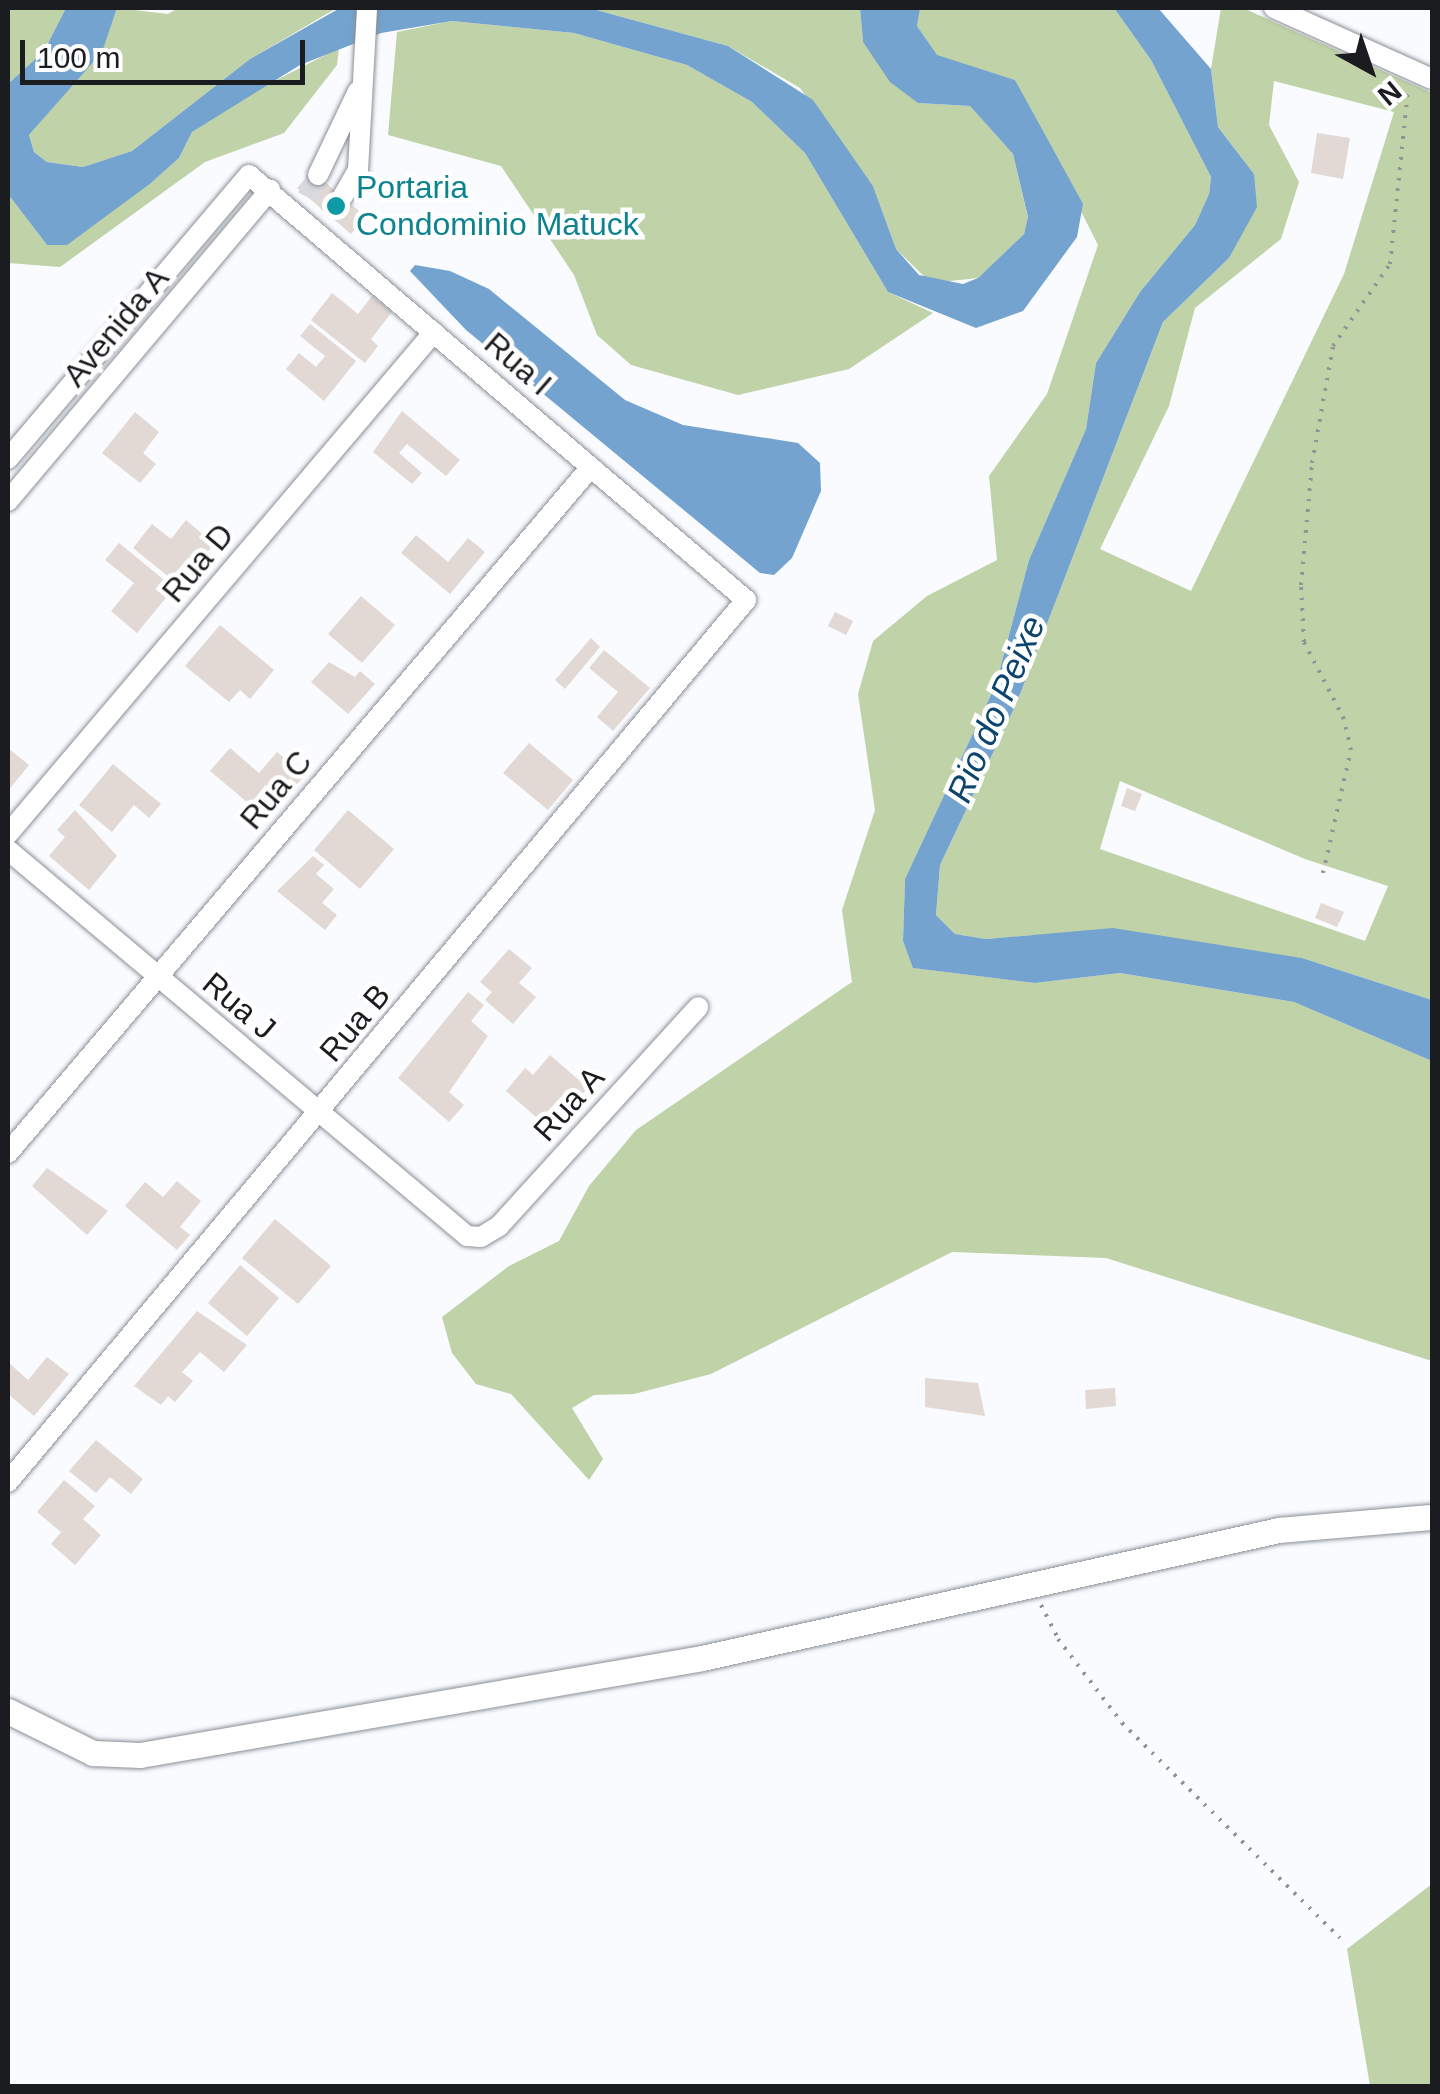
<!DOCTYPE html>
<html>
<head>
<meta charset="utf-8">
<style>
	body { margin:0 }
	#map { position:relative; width:1440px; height:2094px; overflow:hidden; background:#f9fbfe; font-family:Arial,sans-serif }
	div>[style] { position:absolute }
	.green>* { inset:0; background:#c0d2a7 }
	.water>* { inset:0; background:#73a3ce }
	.building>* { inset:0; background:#e2d8d4 }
	.minor-tunnel>* { height:20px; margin-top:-10px; transform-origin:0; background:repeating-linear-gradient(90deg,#d8dadd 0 20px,transparent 0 30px) }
	.path>* { height:4px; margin-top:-2px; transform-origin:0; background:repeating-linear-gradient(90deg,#919396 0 2.5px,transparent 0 10.5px) }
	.roads { filter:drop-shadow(0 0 2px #8a8f97) drop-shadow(0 0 2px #8a8f97) }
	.minor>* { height:20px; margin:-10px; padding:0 10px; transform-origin:10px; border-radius:10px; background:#fff }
	.tertiary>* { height:25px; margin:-12.5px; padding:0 12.5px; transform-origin:12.5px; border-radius:12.5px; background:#fff }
	.dots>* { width:28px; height:28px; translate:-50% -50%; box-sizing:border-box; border:5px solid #fff; border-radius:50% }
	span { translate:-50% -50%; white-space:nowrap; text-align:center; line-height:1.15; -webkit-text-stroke:9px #fff; paint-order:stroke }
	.culture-label { font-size:32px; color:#0d838f }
	.left { translate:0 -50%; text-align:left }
	.street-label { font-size:32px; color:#1b1c1f }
	.water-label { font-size:35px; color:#0b446d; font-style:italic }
	.frame { position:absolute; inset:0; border:10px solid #1b1c1f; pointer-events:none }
	.north { position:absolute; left:1320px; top:20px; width:100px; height:100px; -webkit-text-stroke:8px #fff; paint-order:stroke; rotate:140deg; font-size:28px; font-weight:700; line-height:40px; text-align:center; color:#1b1c1f }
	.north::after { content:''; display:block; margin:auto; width:35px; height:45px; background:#1b1c1f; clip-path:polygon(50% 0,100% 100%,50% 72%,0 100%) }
	.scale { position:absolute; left:20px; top:40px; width:285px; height:45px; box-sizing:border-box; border:5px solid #1b1c1f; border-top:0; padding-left:12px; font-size:30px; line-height:35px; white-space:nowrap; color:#1b1c1f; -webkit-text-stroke:8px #fff; paint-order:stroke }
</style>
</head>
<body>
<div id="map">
	<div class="green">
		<div style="clip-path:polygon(8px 8px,66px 8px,44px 51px,8px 84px)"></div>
		<div style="clip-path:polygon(117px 8px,168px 14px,178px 8px,335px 9px,250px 59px,132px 151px,83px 167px,47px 162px,34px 152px,29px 135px,101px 52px)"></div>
		<div style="clip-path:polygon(589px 8px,860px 8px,863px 42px,918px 103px,970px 106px,1013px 154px,1028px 218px,1024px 234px,978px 278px,931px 283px,896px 249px,873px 186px,800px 88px,728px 46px)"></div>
		<div style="clip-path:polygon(1114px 8px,1151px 60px,1211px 177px,1209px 194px,1195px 225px,1140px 292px,1096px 363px,1086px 429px,1029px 560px,996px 684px,905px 879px,903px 941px,914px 968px,1035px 983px,1120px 973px,1294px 1002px,1432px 1061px,1432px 1361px,1106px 1258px,952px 1252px,711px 1374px,634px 1394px,594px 1395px,572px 1408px,603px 1459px,589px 1480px,511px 1394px,476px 1384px,452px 1353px,442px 1317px,509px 1266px,559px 1241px,589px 1186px,636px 1130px,852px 982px,842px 910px,875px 810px,858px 694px,873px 641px,927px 596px,997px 560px,989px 476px,1047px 394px,1098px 245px,1015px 80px,937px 56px,917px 26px,919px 10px)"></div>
		<div style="clip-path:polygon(evenodd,1221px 8px,1243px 8px,1432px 93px,1432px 1000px,1302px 958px,1035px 935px,986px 939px,955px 934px,936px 915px,940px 865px,1017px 702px,1163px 322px,1229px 258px,1254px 174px,1218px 127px,1211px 69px,1221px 8px,1274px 81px,1394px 112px,1344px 274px,1191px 591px,1100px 549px,1169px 406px,1195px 308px,1281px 239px,1299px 182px,1269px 125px,1274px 81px,1221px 8px,1120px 781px,1305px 859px,1388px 886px,1365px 941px,1100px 849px,1120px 781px)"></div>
		<div style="clip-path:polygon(452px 21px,574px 33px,687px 65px,752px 102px,805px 153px,888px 292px,933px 313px,849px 369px,738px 395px,631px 365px,597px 335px,574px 275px,501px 166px,388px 135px,397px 32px)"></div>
		<div style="clip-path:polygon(339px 48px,337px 65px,284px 133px,205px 162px,60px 267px,8px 263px,8px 194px,47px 245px,151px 183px,179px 158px,192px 132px,245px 96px)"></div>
		<div style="clip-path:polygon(1432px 1884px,1432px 2086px,1370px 2086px,1347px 1949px)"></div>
	</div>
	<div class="water">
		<div style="clip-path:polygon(66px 8px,117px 8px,102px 52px,29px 135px,34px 152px,47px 162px,83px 167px,132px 151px,250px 59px,340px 8px,589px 8px,728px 46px,813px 100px,873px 186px,896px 249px,919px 275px,963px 284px,978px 278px,1024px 234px,1028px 217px,1013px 154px,970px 106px,918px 103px,890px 82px,863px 42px,860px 8px,920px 8px,917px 26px,937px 55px,1015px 80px,1083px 204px,1077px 237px,1023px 311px,976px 328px,888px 292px,805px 153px,752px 102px,687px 65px,574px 33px,452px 21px,381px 33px,300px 65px,192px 132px,179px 158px,151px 183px,67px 245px,47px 245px,8px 194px,8px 84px,44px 51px)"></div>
		<div style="clip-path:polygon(1114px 8px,1158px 8px,1211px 69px,1218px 127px,1254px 174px,1257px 207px,1229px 258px,1163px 322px,1017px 702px,940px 865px,936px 915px,955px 934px,986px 939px,1113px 928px,1302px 958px,1432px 1000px,1432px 1061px,1294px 1002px,1120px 973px,1035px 983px,913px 968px,903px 941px,905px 879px,996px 684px,1029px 560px,1086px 429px,1096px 363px,1140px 292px,1195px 225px,1209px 194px,1211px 177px,1151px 60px)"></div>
		<div style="clip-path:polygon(415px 265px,450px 271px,489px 289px,625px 400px,683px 425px,798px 443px,820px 463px,821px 491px,792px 558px,774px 575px,760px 573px,466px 330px,410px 271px)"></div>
	</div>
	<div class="building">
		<div style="clip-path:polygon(1317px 133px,1350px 138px,1343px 179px,1311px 173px)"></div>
		<div style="clip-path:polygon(312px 171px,365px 216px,351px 234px,297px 188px)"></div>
		<div style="clip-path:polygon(332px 293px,358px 314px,372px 296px,392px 312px,371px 339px,378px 346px,365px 363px,311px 320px)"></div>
		<div style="clip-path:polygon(310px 324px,356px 361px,324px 401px,286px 369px,299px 353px,316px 367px,325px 356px,300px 336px)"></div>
		<div style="clip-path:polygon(402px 411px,460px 460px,446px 476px,407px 444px,399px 453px,422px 473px,412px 484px,373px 452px)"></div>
		<div style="clip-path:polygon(135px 412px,159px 432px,143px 453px,156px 464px,140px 483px,102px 453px)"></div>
		<div style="clip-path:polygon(186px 520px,214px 544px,180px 586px,133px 548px,152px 524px,171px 539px)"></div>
		<div style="clip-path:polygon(416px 535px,448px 562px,468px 538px,485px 552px,450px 594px,401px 553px)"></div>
		<div style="clip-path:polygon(119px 543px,174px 588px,137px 633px,111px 611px,134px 583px,105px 560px)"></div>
		<div style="clip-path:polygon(361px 596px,395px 625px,362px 663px,328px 634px)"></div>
		<div style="clip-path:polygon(835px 612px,853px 621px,846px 635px,828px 626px)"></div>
		<div style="clip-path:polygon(220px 625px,274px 670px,250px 699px,240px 690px,229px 702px,185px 666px)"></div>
		<div style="clip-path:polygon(591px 638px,600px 647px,565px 689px,555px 680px)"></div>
		<div style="clip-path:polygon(604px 650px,650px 688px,613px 731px,597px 717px,618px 692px,589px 668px)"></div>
		<div style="clip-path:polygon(329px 662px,355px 677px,360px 671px,375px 684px,348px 714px,311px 682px)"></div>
		<div style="clip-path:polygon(529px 743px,573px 780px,548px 810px,503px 773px)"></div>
		<div style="clip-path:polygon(8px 748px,29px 765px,8px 791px)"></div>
		<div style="clip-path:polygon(230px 748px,259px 773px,277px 752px,305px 775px,277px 807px,269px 800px,259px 812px,210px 771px)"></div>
		<div style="clip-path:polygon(113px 764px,161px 804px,149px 818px,134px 805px,112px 832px,79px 805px)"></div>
		<div style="clip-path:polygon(1127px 788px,1142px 794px,1135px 811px,1121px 806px)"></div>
		<div style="clip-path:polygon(75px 810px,117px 856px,89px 890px,49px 856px,65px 837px,57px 830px)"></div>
		<div style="clip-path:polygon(348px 810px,394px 849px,360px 889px,314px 850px)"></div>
		<div style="clip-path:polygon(313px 856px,324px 865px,316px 874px,334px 889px,322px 903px,337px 915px,325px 930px,277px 891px)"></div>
		<div style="clip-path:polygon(1321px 903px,1344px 912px,1337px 927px,1315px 918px)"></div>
		<div style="clip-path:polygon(509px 949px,532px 968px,519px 983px,536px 997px,513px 1024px,485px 1000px,492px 992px,480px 982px)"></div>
		<div style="clip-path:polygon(468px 992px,484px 1005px,471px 1021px,488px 1036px,449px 1092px,464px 1105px,449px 1122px,398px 1078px)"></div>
		<div style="clip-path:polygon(550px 1055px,588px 1088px,551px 1130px,506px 1091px,525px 1068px,533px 1075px)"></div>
		<div style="clip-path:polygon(47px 1168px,108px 1211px,87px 1235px,32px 1186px)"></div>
		<div style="clip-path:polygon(177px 1181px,201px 1201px,180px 1227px,190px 1235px,177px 1250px,125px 1206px,145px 1182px,163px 1197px)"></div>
		<div style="clip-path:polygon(275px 1219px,331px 1266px,298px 1304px,242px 1258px)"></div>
		<div style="clip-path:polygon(240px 1265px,279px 1298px,247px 1336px,208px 1303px)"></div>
		<div style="clip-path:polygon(197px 1311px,247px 1345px,224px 1372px,200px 1352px,182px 1372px,193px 1381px,175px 1402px,168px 1396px,161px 1405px,134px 1386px)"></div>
		<div style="clip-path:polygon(47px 1357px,69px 1374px,34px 1416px,8px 1394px,8px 1362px,28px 1380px)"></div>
		<div style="clip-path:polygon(925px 1378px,978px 1383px,985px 1416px,925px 1407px)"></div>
		<div style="clip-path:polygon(1115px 1388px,1116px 1406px,1086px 1409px,1085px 1390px)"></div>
		<div style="clip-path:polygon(96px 1440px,143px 1479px,131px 1494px,110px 1477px,96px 1493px,69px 1471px)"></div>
		<div style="clip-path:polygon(64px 1480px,95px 1506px,83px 1519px,101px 1535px,75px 1565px,51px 1544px,61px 1532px,37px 1512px)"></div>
	</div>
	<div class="minor-tunnel">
		<div style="left:307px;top:197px;width:25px;rotate:-63deg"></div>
		<div style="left:328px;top:215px;width:24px;rotate:-52deg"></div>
	</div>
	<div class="path">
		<div style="left:1323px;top:873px;width:126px;rotate:-77.2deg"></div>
		<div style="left:1351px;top:750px;width:32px;rotate:-103deg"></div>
		<div style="left:1344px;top:719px;width:87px;rotate:-117.5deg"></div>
		<div style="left:1304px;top:642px;width:57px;rotate:-93deg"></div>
		<div style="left:1301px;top:585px;width:122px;rotate:-84.8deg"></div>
		<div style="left:1312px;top:463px;width:119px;rotate:-79.8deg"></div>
		<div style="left:1333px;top:346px;width:100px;rotate:-55.2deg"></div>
		<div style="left:1390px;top:264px;width:176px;rotate:-84.1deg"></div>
		<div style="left:1041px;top:1605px;width:38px;rotate:63deg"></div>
		<div style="left:1058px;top:1639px;width:106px;rotate:52.7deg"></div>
		<div style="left:1122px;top:1723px;width:306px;rotate:44.6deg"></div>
	</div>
	<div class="roads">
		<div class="minor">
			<div style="left:1274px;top:8px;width:173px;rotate:24.2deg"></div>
			<div style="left:318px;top:175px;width:93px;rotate:-64.5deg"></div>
			<div style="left:343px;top:196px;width:30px;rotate:-60deg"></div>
			<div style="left:358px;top:170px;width:162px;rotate:-86.8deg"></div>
			<div style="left:8px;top:459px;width:372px;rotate:-49.7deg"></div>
			<div style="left:249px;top:175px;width:654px;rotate:40.53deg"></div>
			<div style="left:746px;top:600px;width:1150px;rotate:129.92deg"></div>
			<div style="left:8px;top:501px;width:407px;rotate:-49.9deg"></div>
			<div style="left:8px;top:834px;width:658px;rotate:-49.68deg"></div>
			<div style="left:8px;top:850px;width:600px;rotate:40.06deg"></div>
			<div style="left:467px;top:1236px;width:14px;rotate:4deg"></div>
			<div style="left:481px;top:1237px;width:21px;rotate:-31deg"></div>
			<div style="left:499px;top:1226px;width:296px;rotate:-47.7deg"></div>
			<div style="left:8px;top:1153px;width:900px;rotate:-49.64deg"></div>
		</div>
		<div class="tertiary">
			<div style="left:8px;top:1711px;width:95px;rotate:26.3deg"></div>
			<div style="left:93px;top:1753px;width:47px;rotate:2.4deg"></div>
			<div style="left:140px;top:1755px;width:570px;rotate:-9.79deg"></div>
			<div style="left:702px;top:1658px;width:591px;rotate:-12.51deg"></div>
			<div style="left:1279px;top:1530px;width:154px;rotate:-4.9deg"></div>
		</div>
	</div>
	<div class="dots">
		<div style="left:336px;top:206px;background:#0f9aa8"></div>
	</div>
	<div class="culture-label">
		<span class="left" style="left:356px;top:206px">Portaria<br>Condominio Matuck</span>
	</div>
	<div class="street-label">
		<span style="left:116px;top:327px;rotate:-50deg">Avenida A</span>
		<span style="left:518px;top:364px;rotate:41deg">Rua I</span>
		<span style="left:198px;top:563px;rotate:-50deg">Rua D</span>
		<span style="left:276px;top:790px;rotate:-50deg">Rua C</span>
		<span style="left:239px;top:1006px;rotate:40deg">Rua J</span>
		<span style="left:355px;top:1023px;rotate:-50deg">Rua B</span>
		<span style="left:569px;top:1104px;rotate:-48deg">Rua A</span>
	</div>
	<div class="water-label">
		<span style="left:996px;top:709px;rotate:-67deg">Rio do Peixe</span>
	</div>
	<div class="frame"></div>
	<div class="north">N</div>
	<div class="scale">100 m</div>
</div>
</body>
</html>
